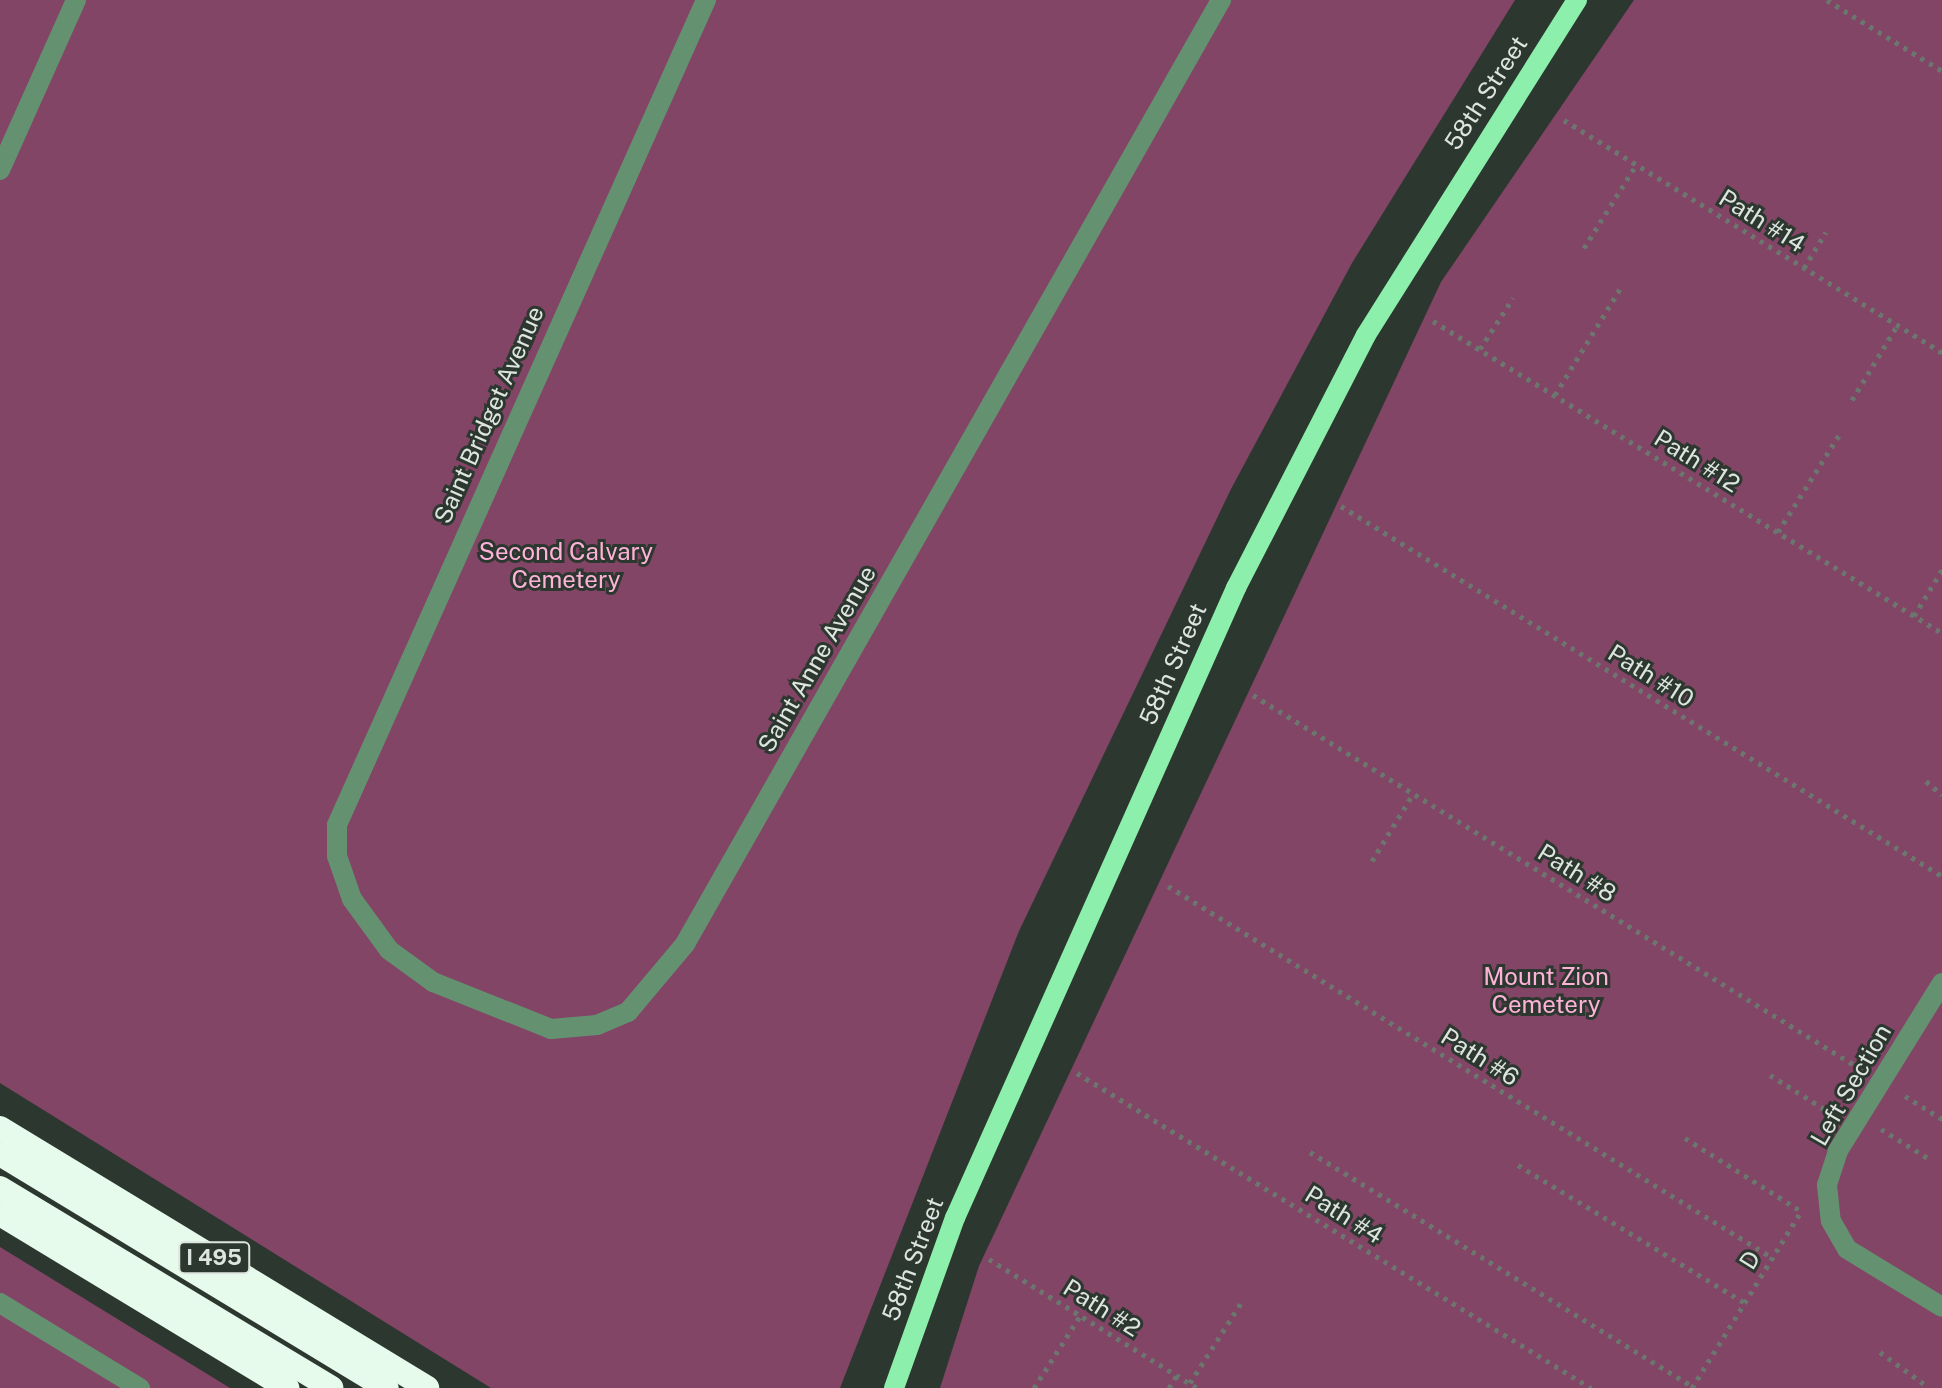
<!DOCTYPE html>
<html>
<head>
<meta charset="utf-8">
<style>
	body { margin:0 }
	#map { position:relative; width:1942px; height:1388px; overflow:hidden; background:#2c382f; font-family:"Public Sans",sans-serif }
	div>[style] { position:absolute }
	.green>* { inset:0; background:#824566 }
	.path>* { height:5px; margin-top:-2.5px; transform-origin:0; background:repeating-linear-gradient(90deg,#6c766f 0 4px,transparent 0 10px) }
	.minor>* { height:20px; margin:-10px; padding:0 10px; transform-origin:10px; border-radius:10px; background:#649271 }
	.major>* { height:20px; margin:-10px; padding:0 10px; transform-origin:10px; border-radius:10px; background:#8cefab }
	.highway>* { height:24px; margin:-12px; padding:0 12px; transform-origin:12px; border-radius:12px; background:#e6fbeb }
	span { translate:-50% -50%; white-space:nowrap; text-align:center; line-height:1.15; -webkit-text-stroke:6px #2c382f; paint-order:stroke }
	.shield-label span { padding:2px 6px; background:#2c382f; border:2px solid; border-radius:6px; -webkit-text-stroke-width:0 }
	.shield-label { font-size:22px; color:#dee5e0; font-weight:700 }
	.street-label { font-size:24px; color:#dee5e0 }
	.park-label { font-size:24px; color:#ffb2d8 }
</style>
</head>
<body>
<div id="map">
	<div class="green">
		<div style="clip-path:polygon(0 0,1515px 0,1352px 263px,1231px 489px,1019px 931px,840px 1388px,491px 1388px,0 1083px)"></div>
		<div style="clip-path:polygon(1634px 0,1942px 0,1942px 1388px,940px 1388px,979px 1266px,1441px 282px)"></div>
		<div style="clip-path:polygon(0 1247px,230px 1388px,0 1388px)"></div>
	</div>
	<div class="path">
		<div style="left:1827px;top:0;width:135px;rotate:31.7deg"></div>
		<div style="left:1564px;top:120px;width:444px;rotate:31.6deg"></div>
		<div style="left:1584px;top:248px;width:98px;rotate:-57.9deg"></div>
		<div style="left:1804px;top:268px;width:42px;rotate:-58.6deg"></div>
		<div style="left:1433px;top:321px;width:597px;rotate:31.51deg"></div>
		<div style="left:1480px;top:349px;width:61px;rotate:-57.1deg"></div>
		<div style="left:1555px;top:395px;width:130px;rotate:-58.5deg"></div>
		<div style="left:1852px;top:400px;width:87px;rotate:-58.7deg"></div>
		<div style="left:1341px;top:506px;width:706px;rotate:31.62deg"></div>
		<div style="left:1778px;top:532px;width:118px;rotate:-57.8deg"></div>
		<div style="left:1914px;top:616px;width:54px;rotate:-58.7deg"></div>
		<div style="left:1253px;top:695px;width:712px;rotate:31.61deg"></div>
		<div style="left:1926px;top:781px;width:21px;rotate:41deg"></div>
		<div style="left:1372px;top:861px;width:79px;rotate:-58.5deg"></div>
		<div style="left:1168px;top:886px;width:710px;rotate:31.59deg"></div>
		<div style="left:1077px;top:1073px;width:603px;rotate:31.5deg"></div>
		<div style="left:1770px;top:1075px;width:70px;rotate:32.1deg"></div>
		<div style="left:1905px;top:1096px;width:44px;rotate:31.9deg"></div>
		<div style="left:1881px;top:1129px;width:59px;rotate:31.8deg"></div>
		<div style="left:1685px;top:1138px;width:137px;rotate:32.2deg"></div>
		<div style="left:1310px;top:1152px;width:449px;rotate:31.5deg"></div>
		<div style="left:1518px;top:1165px;width:266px;rotate:31.3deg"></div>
		<div style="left:989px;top:1259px;width:245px;rotate:31.8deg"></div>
		<div style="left:1880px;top:1352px;width:54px;rotate:36deg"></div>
		<div style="left:1190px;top:1383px;width:95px;rotate:-57.5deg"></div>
		<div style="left:1034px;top:1388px;width:85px;rotate:-57.4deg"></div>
		<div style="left:1169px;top:1388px;width:15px;rotate:-58deg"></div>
		<div style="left:1692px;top:1388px;width:209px;rotate:-58.3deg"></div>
	</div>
	<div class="minor">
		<div style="left:706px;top:0;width:904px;rotate:114.1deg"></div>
		<div style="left:337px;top:825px;width:31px;rotate:90deg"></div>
		<div style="left:337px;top:856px;width:46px;rotate:70.8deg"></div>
		<div style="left:352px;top:899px;width:63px;rotate:54deg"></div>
		<div style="left:389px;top:950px;width:54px;rotate:36deg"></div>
		<div style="left:433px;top:982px;width:127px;rotate:21.7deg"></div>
		<div style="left:551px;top:1029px;width:46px;rotate:-5deg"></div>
		<div style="left:597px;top:1025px;width:34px;rotate:-23deg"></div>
		<div style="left:628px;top:1012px;width:89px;rotate:-50deg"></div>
		<div style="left:685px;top:944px;width:1086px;rotate:-60.41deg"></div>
		<div style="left:0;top:170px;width:186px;rotate:-65.9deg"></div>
		<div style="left:1942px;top:983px;width:198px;rotate:121.8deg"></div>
		<div style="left:1838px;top:1151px;width:36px;rotate:108deg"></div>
		<div style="left:1827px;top:1185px;width:36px;rotate:84deg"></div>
		<div style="left:1831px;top:1221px;width:32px;rotate:60deg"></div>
		<div style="left:1847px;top:1249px;width:111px;rotate:31.4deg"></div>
		<div style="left:0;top:1303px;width:164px;rotate:31.3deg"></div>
	</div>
	<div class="major">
		<div style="left:894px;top:1388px;width:181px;rotate:-70.3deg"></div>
		<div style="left:955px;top:1218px;width:690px;rotate:-65.96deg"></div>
		<div style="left:1236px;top:588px;width:284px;rotate:-62.8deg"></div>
		<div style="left:1366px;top:335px;width:396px;rotate:-57.8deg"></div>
	</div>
	<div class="highway">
		<div style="left:0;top:1128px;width:500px;rotate:31.3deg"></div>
		<div style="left:0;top:1154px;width:452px;rotate:31.2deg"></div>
		<div style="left:0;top:1188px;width:387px;rotate:31.1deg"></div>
		<div style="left:0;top:1214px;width:336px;rotate:31.2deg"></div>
	</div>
	<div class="shield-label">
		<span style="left:214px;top:1258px">I 495</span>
	</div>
	<div class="street-label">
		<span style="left:1486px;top:93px;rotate:-57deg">58th Street</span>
		<span style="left:1762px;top:221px;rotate:32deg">Path #14</span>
		<span style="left:489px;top:415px;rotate:-66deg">Saint Bridget Avenue</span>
		<span style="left:1697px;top:461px;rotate:32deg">Path #12</span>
		<span style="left:817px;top:659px;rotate:-60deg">Saint Anne Avenue</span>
		<span style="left:1173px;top:664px;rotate:-66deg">58th Street</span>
		<span style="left:1651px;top:676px;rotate:32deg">Path #10</span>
		<span style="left:1577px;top:873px;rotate:32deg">Path #8</span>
		<span style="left:1480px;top:1057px;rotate:32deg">Path #6</span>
		<span style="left:1851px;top:1085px;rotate:-60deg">Left Section</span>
		<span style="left:1344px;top:1215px;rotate:32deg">Path #4</span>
		<span style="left:913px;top:1259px;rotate:-69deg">58th Street</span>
		<span style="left:1750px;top:1260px;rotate:-58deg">D</span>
		<span style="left:1102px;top:1308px;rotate:32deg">Path #2</span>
	</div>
	<div class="park-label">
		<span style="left:566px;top:566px">Second Calvary<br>Cemetery</span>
		<span style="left:1546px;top:991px">Mount Zion<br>Cemetery</span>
	</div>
</div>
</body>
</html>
